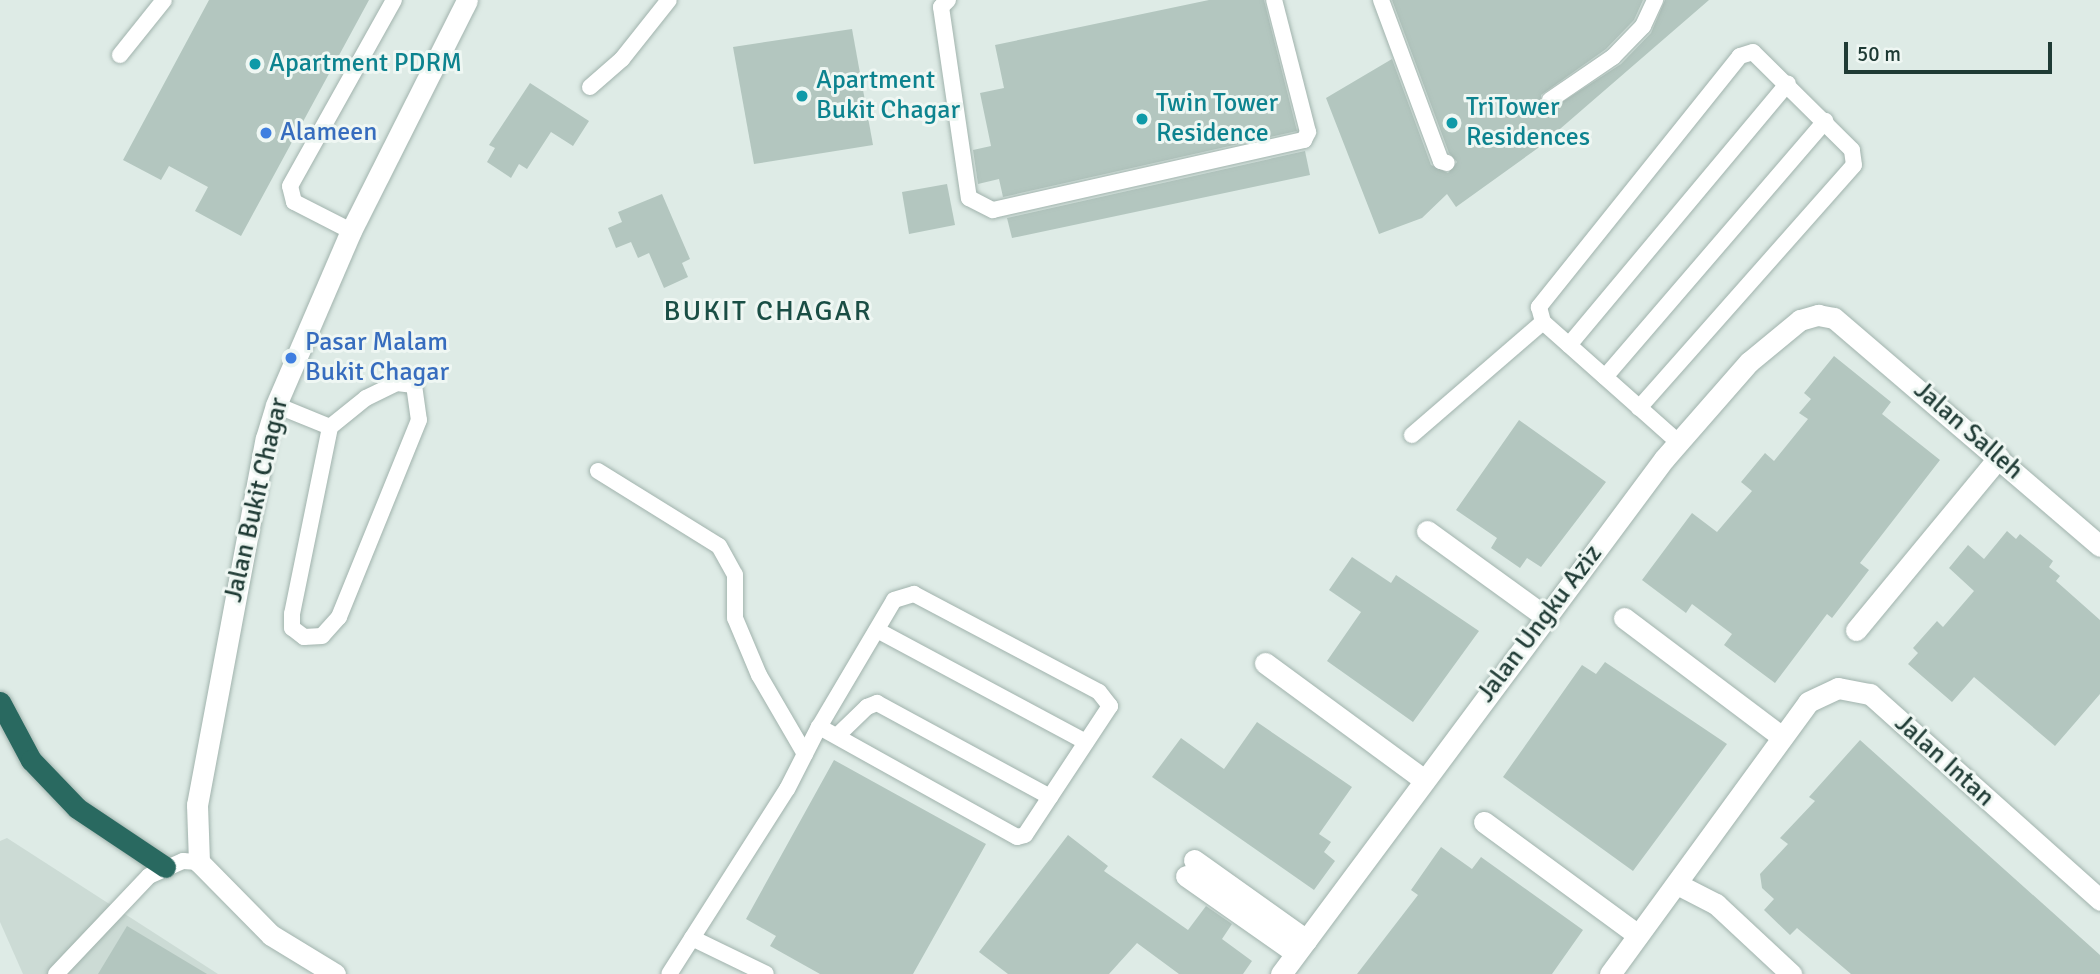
<!DOCTYPE html>
<html>
<head>
<meta charset="utf-8">
<style>
	body { margin:0 }
	#map { position:relative; width:2100px; height:974px; overflow:hidden; background:#deebe6; font-family:Signika,sans-serif }
	div>[style] { position:absolute }
	.built>* { inset:0; background:#ccdbd5 }
	.building>* { inset:0; background:#b3c6bf }
	.roads { filter:drop-shadow(0 0 2px #a1b3ad) drop-shadow(0 0 2px #a1b3ad) }
	.lane>* { height:16px; margin:-8px; padding:0 8px; transform-origin:8px; border-radius:8px; background:#fff }
	.street>* { height:21px; margin:-10.5px; padding:0 10.5px; transform-origin:10.5px; border-radius:10.5px; background:#fff }
	.secondary>* { height:21px; margin:-10.5px; padding:0 10.5px; transform-origin:10.5px; border-radius:10.5px; background:#fff }
	.highway>* { height:21px; margin:-10.5px; padding:0 10.5px; transform-origin:10.5px; border-radius:10.5px; background:#296960 }
	.dots>* { width:19px; height:19px; translate:-50% -50%; box-sizing:border-box; border:4px solid #eff7f3; border-radius:50% }
	span { translate:-50% -50%; white-space:nowrap; text-align:center; line-height:1.15; -webkit-text-stroke:6px #eff7f3; paint-order:stroke }
	.culture-label { font-size:26px; color:#0d838f }
	.left { translate:0 -50%; text-align:left }
	.shop-label { font-size:26px; color:#366cbe }
	.street-label { font-size:26px; color:#1f3b35 }
	.neighbourhood-label { font-size:28px; color:#1a4e45; letter-spacing:2px }
	.scale { position:absolute; left:1844px; top:42px; width:208px; height:32px; box-sizing:border-box; border:4px solid #1f3b35; border-top:0; padding-left:9px; font-size:21px; line-height:24px; white-space:nowrap; color:#1f3b35; -webkit-text-stroke:5px #eff7f3; paint-order:stroke }
</style>
</head>
<body>
<div id="map">
	<div class="built">
		<div style="clip-path:polygon(7px 838px,218px 974px,23px 974px,0 922px,0 841px)"></div>
	</div>
	<div class="building">
		<div style="clip-path:polygon(209px 0,369px 0,241px 236px,195px 211px,208px 187px,169px 166px,161px 180px,123px 160px)"></div>
		<div style="clip-path:polygon(1209px 0,1264px 0,1297px 131px,1003px 197px,999px 179px,978px 184px,973px 150px,991px 146px,980px 93px,1004px 88px,995px 45px)"></div>
		<div style="clip-path:polygon(1392px 0,1643px 0,1634px 20px,1606px 49px,1541px 95px,1541px 105px,1550px 110px,1621px 64px,1651px 33px,1665px 0,1709px 0,1538px 148px,1456px 207px,1447px 194px,1422px 218px,1379px 234px,1326px 98px,1392px 59px,1431px 165px,1448px 173px,1457px 162px,1449px 153px)"></div>
		<div style="clip-path:polygon(852px 29px,873px 145px,754px 164px,733px 47px)"></div>
		<div style="clip-path:polygon(530px 83px,589px 121px,573px 146px,551px 132px,527px 169px,519px 164px,511px 178px,487px 162px,495px 148px,489px 145px)"></div>
		<div style="clip-path:polygon(1305px 151px,1310px 175px,1012px 238px,1007px 218px)"></div>
		<div style="clip-path:polygon(947px 184px,955px 225px,909px 234px,902px 192px)"></div>
		<div style="clip-path:polygon(662px 194px,690px 259px,682px 263px,688px 277px,664px 288px,649px 253px,638px 258px,631px 242px,616px 248px,608px 228px,622px 222px,618px 212px)"></div>
		<div style="clip-path:polygon(1834px 356px,1891px 402px,1882px 414px,1940px 460px,1860px 563px,1869px 570px,1832px 618px,1827px 614px,1775px 683px,1724px 645px,1732px 634px,1692px 604px,1686px 613px,1642px 580px,1692px 513px,1717px 532px,1752px 491px,1741px 482px,1765px 453px,1774px 461px,1808px 419px,1799px 413px,1811px 399px,1804px 393px)"></div>
		<div style="clip-path:polygon(1519px 420px,1606px 482px,1541px 567px,1527px 558px,1520px 568px,1491px 548px,1497px 538px,1456px 510px)"></div>
		<div style="clip-path:polygon(2007px 531px,2016px 539px,2020px 534px,2053px 561px,2049px 567px,2060px 576px,2056px 581px,2100px 620px,2100px 694px,2055px 746px,1974px 677px,1952px 702px,1908px 664px,1918px 653px,1913px 648px,1937px 621px,1943px 627px,1974px 591px,1949px 568px,1968px 545px,1984px 559px)"></div>
		<div style="clip-path:polygon(1352px 557px,1391px 583px,1396px 575px,1479px 631px,1413px 722px,1327px 661px,1361px 612px,1329px 590px)"></div>
		<div style="clip-path:polygon(1605px 662px,1727px 744px,1633px 871px,1503px 777px,1582px 665px,1596px 674px)"></div>
		<div style="clip-path:polygon(1257px 722px,1352px 787px,1319px 834px,1331px 842px,1324px 852px,1335px 861px,1314px 890px,1152px 777px,1181px 738px,1224px 769px)"></div>
		<div style="clip-path:polygon(1860px 740px,2100px 955px,2100px 974px,1851px 974px,1797px 928px,1790px 935px,1764px 910px,1774px 899px,1762px 888px,1760px 874px,1788px 844px,1780px 838px,1815px 801px,1809px 797px)"></div>
		<div style="clip-path:polygon(834px 760px,986px 844px,913px 974px,820px 974px,770px 946px,776px 936px,746px 919px)"></div>
		<div style="clip-path:polygon(1068px 835px,1108px 866px,1104px 871px,1188px 930px,1206px 906px,1232px 924px,1222px 939px,1252px 961px,1243px 974px,1179px 974px,1137px 943px,1109px 974px,1008px 974px,979px 952px)"></div>
		<div style="clip-path:polygon(1441px 847px,1472px 869px,1481px 857px,1583px 930px,1552px 974px,1357px 974px,1418px 895px,1411px 890px)"></div>
		<div style="clip-path:polygon(127px 926px,207px 974px,98px 974px)"></div>
	</div>
	<div class="roads">
		<div class="lane">
			<div style="left:948px;top:0;width:10px;rotate:135deg"></div>
			<div style="left:941px;top:7px;width:193px;rotate:81.7deg"></div>
			<div style="left:969px;top:198px;width:27px;rotate:27deg"></div>
			<div style="left:993px;top:210px;width:319px;rotate:-12.7deg"></div>
			<div style="left:1304px;top:140px;width:9px;rotate:-63deg"></div>
			<div style="left:1308px;top:132px;width:136px;rotate:-104.4deg"></div>
			<div style="left:1381px;top:0;width:172px;rotate:69.6deg"></div>
			<div style="left:1441px;top:161px;width:6px;rotate:18deg"></div>
			<div style="left:120px;top:55px;width:70px;rotate:-51.3deg"></div>
			<div style="left:590px;top:87px;width:43px;rotate:-41.2deg"></div>
			<div style="left:622px;top:59px;width:75px;rotate:-51.5deg"></div>
			<div style="left:1550px;top:100px;width:76px;rotate:-34.3deg"></div>
			<div style="left:1613px;top:57px;width:43px;rotate:-45.9deg"></div>
			<div style="left:1643px;top:26px;width:29px;rotate:-65deg"></div>
			<div style="left:351px;top:231px;width:64px;rotate:-153deg"></div>
			<div style="left:294px;top:202px;width:16px;rotate:-104deg"></div>
			<div style="left:290px;top:186px;width:213px;rotate:-60.8deg"></div>
			<div style="left:1569px;top:345px;width:341px;rotate:-50.1deg"></div>
			<div style="left:1605px;top:377px;width:338px;rotate:-49.3deg"></div>
			<div style="left:397px;top:383px;width:17px;rotate:7deg"></div>
			<div style="left:414px;top:385px;width:35px;rotate:82deg"></div>
			<div style="left:419px;top:420px;width:213px;rotate:112.1deg"></div>
			<div style="left:339px;top:617px;width:25px;rotate:132deg"></div>
			<div style="left:322px;top:636px;width:18px;rotate:177deg"></div>
			<div style="left:304px;top:637px;width:15px;rotate:-143deg"></div>
			<div style="left:292px;top:628px;width:14px;rotate:-90deg"></div>
			<div style="left:292px;top:614px;width:191px;rotate:-78.5deg"></div>
			<div style="left:330px;top:427px;width:46px;rotate:-38.9deg"></div>
			<div style="left:366px;top:398px;width:34px;rotate:-26deg"></div>
			<div style="left:276px;top:405px;width:58px;rotate:22.2deg"></div>
			<div style="left:1639px;top:408px;width:324px;rotate:-48.5deg"></div>
			<div style="left:1854px;top:165px;width:15px;rotate:-98deg"></div>
			<div style="left:1852px;top:150px;width:139px;rotate:-135.3deg"></div>
			<div style="left:1753px;top:52px;width:14px;rotate:163deg"></div>
			<div style="left:1740px;top:56px;width:322px;rotate:128.7deg"></div>
			<div style="left:1539px;top:307px;width:16px;rotate:75deg"></div>
			<div style="left:1543px;top:322px;width:181px;rotate:41.6deg"></div>
			<div style="left:1412px;top:435px;width:173px;rotate:-40.8deg"></div>
			<div style="left:598px;top:471px;width:142px;rotate:31.8deg"></div>
			<div style="left:719px;top:546px;width:33px;rotate:61deg"></div>
			<div style="left:735px;top:575px;width:43px;rotate:90deg"></div>
			<div style="left:735px;top:618px;width:62px;rotate:67.2deg"></div>
			<div style="left:759px;top:675px;width:91px;rotate:59.8deg"></div>
			<div style="left:805px;top:754px;width:39px;rotate:117deg"></div>
			<div style="left:787px;top:789px;width:219px;rotate:122.5deg"></div>
			<div style="left:877px;top:630px;width:237px;rotate:28.2deg"></div>
			<div style="left:837px;top:736px;width:42px;rotate:-44deg"></div>
			<div style="left:867px;top:707px;width:11px;rotate:-22deg"></div>
			<div style="left:877px;top:703px;width:197px;rotate:28.5deg"></div>
			<div style="left:805px;top:754px;width:30px;rotate:-63deg"></div>
			<div style="left:819px;top:727px;width:147px;rotate:-59.4deg"></div>
			<div style="left:894px;top:600px;width:21px;rotate:-17deg"></div>
			<div style="left:914px;top:594px;width:209px;rotate:27.9deg"></div>
			<div style="left:1099px;top:692px;width:18px;rotate:52deg"></div>
			<div style="left:1110px;top:706px;width:154px;rotate:123.4deg"></div>
			<div style="left:1025px;top:835px;width:8px;rotate:166deg"></div>
			<div style="left:1017px;top:837px;width:227px;rotate:-150.9deg"></div>
			<div style="left:692px;top:938px;width:82px;rotate:25.9deg"></div>
			<div style="left:56px;top:974px;width:135px;rotate:-46.5deg"></div>
			<div style="left:149px;top:876px;width:37px;rotate:-24deg"></div>
			<div style="left:183px;top:861px;width:16px;rotate:4deg"></div>
		</div>
		<div class="street">
			<div style="left:1427px;top:531px;width:147px;rotate:35.9deg"></div>
			<div style="left:1624px;top:618px;width:198px;rotate:37deg"></div>
			<div style="left:1856px;top:630px;width:224px;rotate:-50.4deg"></div>
			<div style="left:1265px;top:663px;width:196px;rotate:36.3deg"></div>
			<div style="left:1484px;top:822px;width:191px;rotate:36.3deg"></div>
			<div style="left:1194px;top:860px;width:138px;rotate:35.5deg"></div>
			<div style="left:1186px;top:876px;width:134px;rotate:35deg"></div>
			<div style="left:1677px;top:884px;width:44px;rotate:27.1deg"></div>
			<div style="left:1716px;top:904px;width:103px;rotate:43deg"></div>
			<div style="left:1281px;top:974px;width:642px;rotate:-53.36deg"></div>
			<div style="left:1664px;top:459px;width:129px;rotate:-48.8deg"></div>
			<div style="left:1749px;top:362px;width:66px;rotate:-39.5deg"></div>
			<div style="left:1800px;top:320px;width:19px;rotate:-16deg"></div>
			<div style="left:1818px;top:315px;width:16px;rotate:11deg"></div>
			<div style="left:1834px;top:318px;width:350px;rotate:40.6deg"></div>
			<div style="left:1610px;top:974px;width:336px;rotate:-53.9deg"></div>
			<div style="left:1808px;top:702px;width:33px;rotate:-25deg"></div>
			<div style="left:1838px;top:688px;width:33px;rotate:11deg"></div>
			<div style="left:1870px;top:694px;width:309px;rotate:41.8deg"></div>
		</div>
		<div class="secondary">
			<div style="left:335px;top:974px;width:75px;rotate:-148.6deg"></div>
			<div style="left:271px;top:935px;width:103px;rotate:-134.6deg"></div>
			<div style="left:199px;top:862px;width:57px;rotate:-92deg"></div>
			<div style="left:197px;top:805px;width:373px;rotate:-79.4deg"></div>
			<div style="left:266px;top:438px;width:34px;rotate:-73deg"></div>
			<div style="left:276px;top:405px;width:189px;rotate:-66.7deg"></div>
			<div style="left:351px;top:231px;width:258px;rotate:-63.3deg"></div>
		</div>
		<div class="highway">
			<div style="left:0;top:702px;width:66px;rotate:61.9deg"></div>
			<div style="left:31px;top:760px;width:66px;rotate:46.2deg"></div>
			<div style="left:77px;top:808px;width:106px;rotate:33.8deg"></div>
		</div>
	</div>
	<div class="dots">
		<div style="left:255px;top:64px;background:#0f9aa8"></div>
		<div style="left:802px;top:96px;background:#0f9aa8"></div>
		<div style="left:1142px;top:119px;background:#0f9aa8"></div>
		<div style="left:1452px;top:123px;background:#0f9aa8"></div>
		<div style="left:266px;top:133px;background:#3f7fe0"></div>
		<div style="left:291px;top:358px;background:#3f7fe0"></div>
	</div>
	<div class="culture-label">
		<span class="left" style="left:269px;top:64px">Apartment PDRM</span>
		<span class="left" style="left:816px;top:96px">Apartment<br>Bukit Chagar</span>
		<span class="left" style="left:1156px;top:119px">Twin Tower<br>Residence</span>
		<span class="left" style="left:1466px;top:123px">TriTower<br>Residences</span>
	</div>
	<div class="shop-label">
		<span class="left" style="left:280px;top:133px">Alameen</span>
		<span class="left" style="left:305px;top:358px">Pasar Malam<br>Bukit Chagar</span>
	</div>
	<div class="street-label">
		<span style="left:1968px;top:431px;rotate:41deg">Jalan Salleh</span>
		<span style="left:257px;top:500px;rotate:-77deg">Jalan Bukit Chagar</span>
		<span style="left:1540px;top:624px;rotate:-53deg">Jalan Ungku Aziz</span>
		<span style="left:1944px;top:761px;rotate:42deg">Jalan Intan</span>
	</div>
	<div class="neighbourhood-label">
		<span style="left:768px;top:311px">BUKIT CHAGAR</span>
	</div>
	<div class="scale">50 m</div>
</div>
</body>
</html>
